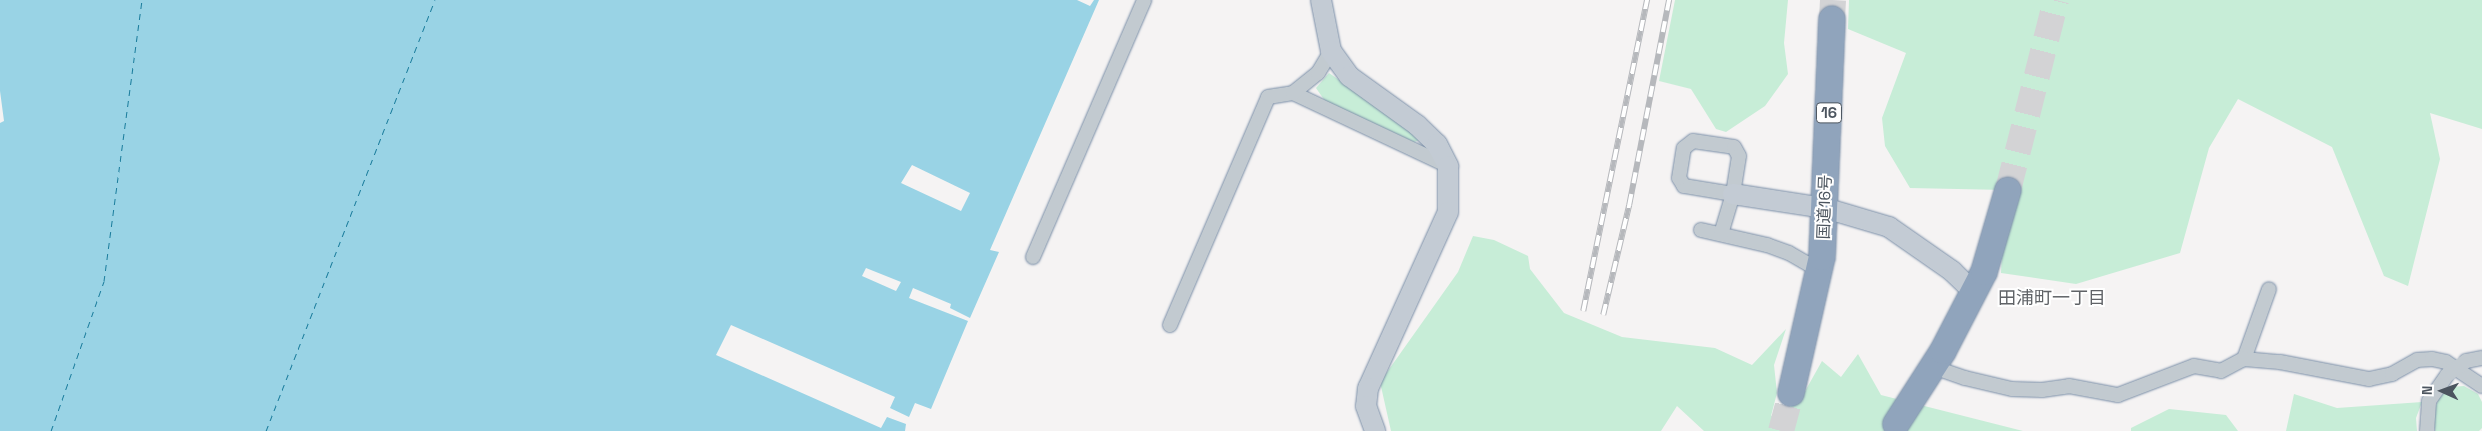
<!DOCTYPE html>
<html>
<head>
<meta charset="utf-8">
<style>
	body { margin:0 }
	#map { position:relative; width:2482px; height:431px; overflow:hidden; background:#f5f3f3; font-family:"Space Grotesk","Noto Sans JP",sans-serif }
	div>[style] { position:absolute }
	.green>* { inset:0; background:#c7edd7 }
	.water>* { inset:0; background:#99d3e5 }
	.ferry>* { height:1px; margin-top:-0.5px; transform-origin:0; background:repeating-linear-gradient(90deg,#1a7c9c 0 6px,transparent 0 11px) }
	.highway-tunnel>* { height:26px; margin-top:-13px; transform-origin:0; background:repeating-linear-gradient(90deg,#d3d3d5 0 26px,transparent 0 39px) }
	.roads { filter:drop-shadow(0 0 1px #7b8fa8) drop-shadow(0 0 1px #7b8fa8) }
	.street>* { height:14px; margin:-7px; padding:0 7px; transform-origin:7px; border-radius:7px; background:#c2cad0 }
	.secondary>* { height:20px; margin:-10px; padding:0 10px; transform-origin:10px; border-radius:10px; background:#c3cbd4 }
	.highway>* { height:26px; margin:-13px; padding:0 13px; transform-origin:13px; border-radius:13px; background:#90a4bc }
	.rail>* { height:5.5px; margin-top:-2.75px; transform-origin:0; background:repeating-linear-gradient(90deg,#fff 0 11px,#b6b8bc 0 22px); box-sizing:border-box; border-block:1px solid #b6b8bc }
	.street-bridge>* { height:14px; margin:-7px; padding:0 7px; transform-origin:7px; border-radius:7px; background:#c2cad0 }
	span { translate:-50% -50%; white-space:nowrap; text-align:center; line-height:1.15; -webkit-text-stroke:4px #fff; paint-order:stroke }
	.shield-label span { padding:1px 4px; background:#fff; border:1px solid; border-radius:4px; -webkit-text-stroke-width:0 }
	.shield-label { font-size:15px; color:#4c555f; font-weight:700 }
	.street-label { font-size:16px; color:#4c555f }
	.neighbourhood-label { font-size:18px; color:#606367 }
	.north { position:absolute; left:2417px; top:366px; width:50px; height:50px; -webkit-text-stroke:4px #fff; paint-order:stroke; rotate:272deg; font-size:14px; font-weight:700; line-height:20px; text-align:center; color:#4c555f }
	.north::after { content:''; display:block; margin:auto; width:18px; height:22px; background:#4c555f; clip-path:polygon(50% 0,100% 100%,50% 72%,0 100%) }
</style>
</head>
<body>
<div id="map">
	<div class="green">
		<div style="clip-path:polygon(1675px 0,1788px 0,1784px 43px,1788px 74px,1765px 106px,1726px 132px,1716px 129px,1691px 89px,1659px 81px)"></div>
		<div style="clip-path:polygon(1849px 0,2482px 0,2482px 129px,2430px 113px,2440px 159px,2408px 286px,2384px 276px,2332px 147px,2238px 99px,2209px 148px,2180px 253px,2076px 284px,2001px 273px,2005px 190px,1910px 188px,1885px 146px,1882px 118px,1906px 53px,1848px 29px)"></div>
		<div style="clip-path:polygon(1329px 73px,1420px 136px,1420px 140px,1414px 142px,1325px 101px,1316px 88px)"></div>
		<div style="clip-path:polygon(1473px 236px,1494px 240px,1528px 256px,1530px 269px,1564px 313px,1622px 337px,1715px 348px,1752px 365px,1786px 329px,1774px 365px,1777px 393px,1771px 416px,1799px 402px,1822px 361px,1841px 377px,1858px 354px,1881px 395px,2023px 431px,1704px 431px,1677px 406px,1661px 431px,1391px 431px,1380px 382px,1458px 272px)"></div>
		<div style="clip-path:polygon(2464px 386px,2478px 394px,2482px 402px,2482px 428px,2479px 431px,2435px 431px,2433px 414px,2439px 398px,2450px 387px)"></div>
		<div style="clip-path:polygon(2294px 394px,2337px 408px,2422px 402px,2416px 418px,2417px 431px,2286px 431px)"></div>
		<div style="clip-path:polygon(2169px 409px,2226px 415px,2238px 431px,2131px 431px,2131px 428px)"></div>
	</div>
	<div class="water">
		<div style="clip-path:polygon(evenodd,0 0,1077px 0,1090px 6px,1094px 0,1099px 0,990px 250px,999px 252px,970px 318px,950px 308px,951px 304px,913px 288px,909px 298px,968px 321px,931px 409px,915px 403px,909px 417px,890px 408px,895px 397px,731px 325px,716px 355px,881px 428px,887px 417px,906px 424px,905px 431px,0 431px,0 123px,4px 121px,0 91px,0 0,912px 165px,970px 193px,961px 211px,901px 183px,912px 165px,0 0,866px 268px,901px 282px,896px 291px,862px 276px,866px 268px)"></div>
	</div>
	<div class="ferry">
		<div style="left:51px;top:431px;width:159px;rotate:-70.5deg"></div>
		<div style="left:104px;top:281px;width:284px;rotate:-82.3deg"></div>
		<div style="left:266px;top:431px;width:463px;rotate:-68.6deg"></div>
	</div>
	<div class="highway-tunnel">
		<div style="left:1832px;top:19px;width:19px;rotate:-87deg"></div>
		<div style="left:2008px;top:190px;width:196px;rotate:-75.8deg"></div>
		<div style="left:1781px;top:431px;width:39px;rotate:-75deg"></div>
	</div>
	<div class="roads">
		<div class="street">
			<div style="left:1293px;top:93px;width:171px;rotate:25.2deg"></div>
			<div style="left:1693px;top:141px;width:41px;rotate:8.3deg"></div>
			<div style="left:1734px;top:147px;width:10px;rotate:61deg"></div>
			<div style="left:1739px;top:156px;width:38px;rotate:99deg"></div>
			<div style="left:1733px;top:194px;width:50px;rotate:-170.7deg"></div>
			<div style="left:1684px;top:186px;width:9px;rotate:-122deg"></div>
			<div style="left:1679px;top:178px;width:30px;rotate:-81deg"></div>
			<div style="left:1684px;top:148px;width:11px;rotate:-38deg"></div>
			<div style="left:1701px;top:230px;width:68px;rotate:12.8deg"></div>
			<div style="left:1767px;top:245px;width:23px;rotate:20deg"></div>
			<div style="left:1789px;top:253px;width:36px;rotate:30deg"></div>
			<div style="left:1721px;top:234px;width:42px;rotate:-73.3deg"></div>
			<div style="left:1033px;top:257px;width:280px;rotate:-66.6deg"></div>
			<div style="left:1170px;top:325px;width:248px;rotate:-66.7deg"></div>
			<div style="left:1268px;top:97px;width:25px;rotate:-9deg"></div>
			<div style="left:1293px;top:93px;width:32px;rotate:-39deg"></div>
			<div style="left:1318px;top:73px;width:26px;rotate:-59deg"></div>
			<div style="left:2244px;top:359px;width:74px;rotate:-70.3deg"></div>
			<div style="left:2466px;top:361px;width:16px;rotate:-11deg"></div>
			<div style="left:1933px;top:367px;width:34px;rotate:19deg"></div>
			<div style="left:1965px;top:378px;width:48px;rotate:13.2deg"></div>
			<div style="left:2012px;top:389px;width:30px;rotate:2deg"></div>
			<div style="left:2042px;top:390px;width:27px;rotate:-8deg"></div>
			<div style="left:2069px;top:386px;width:50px;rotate:10.4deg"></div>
			<div style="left:2118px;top:395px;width:81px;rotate:-20.9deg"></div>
			<div style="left:2194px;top:366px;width:27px;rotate:10deg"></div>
			<div style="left:2221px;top:371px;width:26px;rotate:-28deg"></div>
			<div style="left:2244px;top:359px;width:36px;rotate:5deg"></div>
			<div style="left:2280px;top:362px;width:91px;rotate:10.8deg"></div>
			<div style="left:2369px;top:379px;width:24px;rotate:-12deg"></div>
			<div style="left:2392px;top:374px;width:29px;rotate:-29deg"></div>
			<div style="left:2417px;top:360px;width:15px;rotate:-4deg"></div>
			<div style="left:2432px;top:359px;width:14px;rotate:12deg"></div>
			<div style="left:2446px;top:362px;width:43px;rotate:33.7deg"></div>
			<div style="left:2427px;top:431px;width:30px;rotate:-86deg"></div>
			<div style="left:2429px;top:401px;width:32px;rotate:-55deg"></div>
		</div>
		<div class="secondary">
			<div style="left:1321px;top:0;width:52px;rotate:78.9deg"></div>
			<div style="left:1331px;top:51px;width:31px;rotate:54deg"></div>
			<div style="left:1349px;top:76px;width:84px;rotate:35.8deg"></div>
			<div style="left:1417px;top:125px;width:28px;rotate:44deg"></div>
			<div style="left:1437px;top:144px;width:25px;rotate:63deg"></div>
			<div style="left:1448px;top:166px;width:46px;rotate:90deg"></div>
			<div style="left:1448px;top:212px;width:193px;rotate:114.4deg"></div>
			<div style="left:1368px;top:388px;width:18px;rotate:96deg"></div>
			<div style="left:1366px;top:406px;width:27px;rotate:70deg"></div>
			<div style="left:1733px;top:194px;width:93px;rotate:8.7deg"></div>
			<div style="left:1825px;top:208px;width:67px;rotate:16.5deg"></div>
			<div style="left:1889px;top:227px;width:77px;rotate:34.9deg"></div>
			<div style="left:1952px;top:271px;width:30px;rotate:44deg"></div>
		</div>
		<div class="highway">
			<div style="left:1791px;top:393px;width:139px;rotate:-77.2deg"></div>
			<div style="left:1822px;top:257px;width:238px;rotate:-87.6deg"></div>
			<div style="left:1896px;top:424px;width:87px;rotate:-57.2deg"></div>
			<div style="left:1943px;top:351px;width:89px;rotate:-62.6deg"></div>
			<div style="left:1984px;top:272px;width:85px;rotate:-73.7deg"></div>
		</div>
	</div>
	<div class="rail">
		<div style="left:1583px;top:311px;width:318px;rotate:-78.4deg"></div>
		<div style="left:1603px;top:315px;width:113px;rotate:-76.7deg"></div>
		<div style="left:1629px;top:205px;width:209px;rotate:-79deg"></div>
	</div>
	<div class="street-bridge">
		<div style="left:2447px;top:375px;width:24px;rotate:-36deg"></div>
	</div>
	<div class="shield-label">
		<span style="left:1829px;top:113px">16</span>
	</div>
	<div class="street-label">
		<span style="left:1825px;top:207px;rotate:-88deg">国道16号</span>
	</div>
	<div class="neighbourhood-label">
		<span style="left:2052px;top:298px">田浦町一丁目</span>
	</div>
	<div class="north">N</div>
</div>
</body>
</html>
